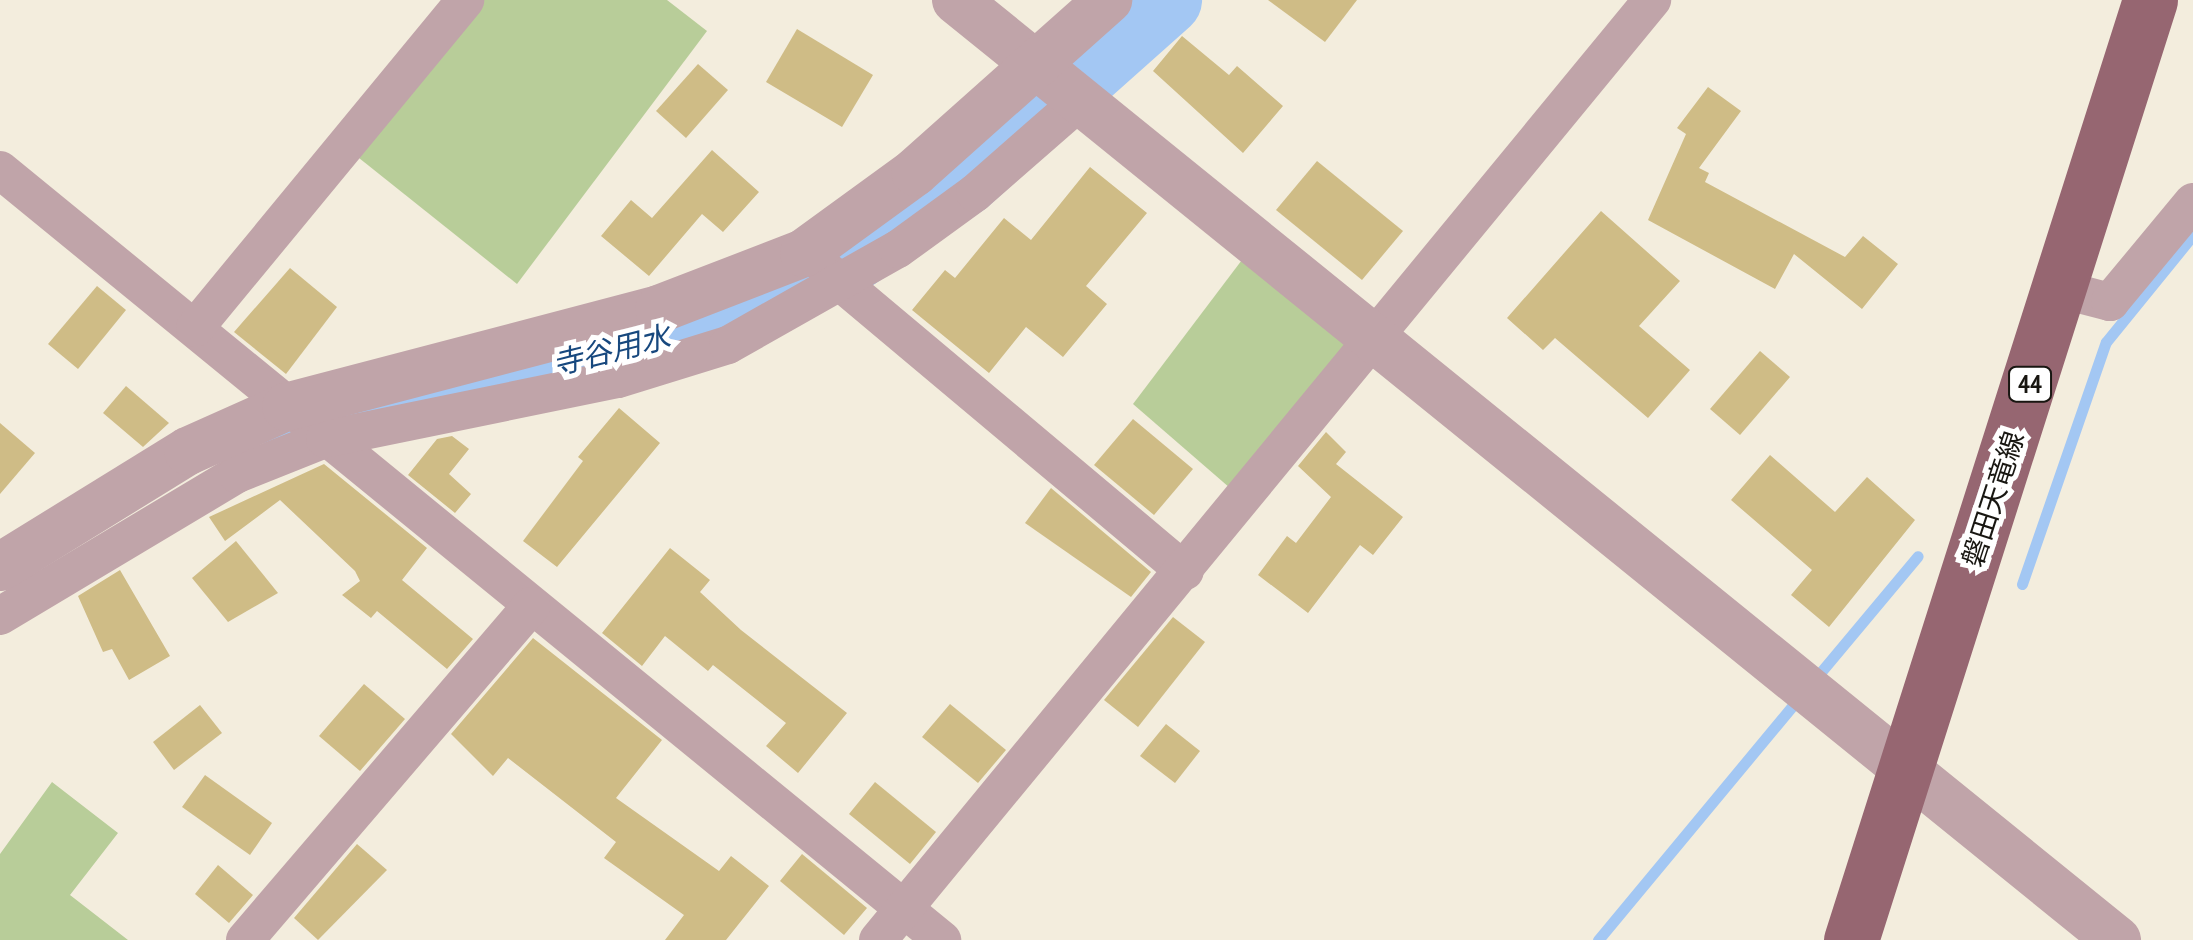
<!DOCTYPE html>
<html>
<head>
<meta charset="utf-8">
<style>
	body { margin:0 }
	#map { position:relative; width:2193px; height:940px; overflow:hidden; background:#f3eddd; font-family:"PT Sans Narrow","Noto Sans JP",sans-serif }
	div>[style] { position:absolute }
	.green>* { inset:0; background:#b8cd99 }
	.stream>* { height:11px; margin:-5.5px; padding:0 5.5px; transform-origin:5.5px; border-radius:5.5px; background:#a3c7f3 }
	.river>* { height:70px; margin:-35px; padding:0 35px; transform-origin:35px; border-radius:35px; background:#a3c7f3 }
	.building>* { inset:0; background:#cfbc86 }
	.minor>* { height:38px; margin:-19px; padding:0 19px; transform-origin:19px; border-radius:19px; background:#c0a4a9 }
	.tertiary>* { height:48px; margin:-24px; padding:0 24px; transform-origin:24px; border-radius:24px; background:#c0a4a9 }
	.primary>* { height:55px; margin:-27.5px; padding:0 27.5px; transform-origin:27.5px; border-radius:27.5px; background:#966671 }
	span { translate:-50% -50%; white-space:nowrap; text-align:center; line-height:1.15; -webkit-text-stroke:10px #fff; paint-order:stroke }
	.shield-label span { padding:2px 8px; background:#fff; border:2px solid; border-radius:8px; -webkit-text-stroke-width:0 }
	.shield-label { font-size:25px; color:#181611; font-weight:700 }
	.street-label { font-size:28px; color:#181611 }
	.water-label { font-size:30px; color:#17487e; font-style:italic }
</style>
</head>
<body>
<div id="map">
	<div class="green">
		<div style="clip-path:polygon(471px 0,667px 0,707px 31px,517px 284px,354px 154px)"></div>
		<div style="clip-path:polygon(1254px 244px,1374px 343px,1245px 501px,1133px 404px)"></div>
		<div style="clip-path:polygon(52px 782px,118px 833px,70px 895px,128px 940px,0 940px,0 854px)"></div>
	</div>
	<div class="stream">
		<div style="left:2022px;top:584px;width:256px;rotate:-70.9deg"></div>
		<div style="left:2106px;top:342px;width:138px;rotate:-50.9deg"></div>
		<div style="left:1815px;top:679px;width:160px;rotate:-50.1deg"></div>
		<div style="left:1598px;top:940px;width:316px;rotate:-50.3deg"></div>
	</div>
	<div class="river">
		<div style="left:295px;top:427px;width:403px;rotate:-13.6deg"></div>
		<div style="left:687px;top:332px;width:185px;rotate:-24.6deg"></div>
		<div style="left:855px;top:255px;width:132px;rotate:-34.2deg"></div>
		<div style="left:964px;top:181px;width:272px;rotate:-41.7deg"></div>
	</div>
	<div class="building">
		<div style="clip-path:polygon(1268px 0,1357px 0,1325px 42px)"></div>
		<div style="clip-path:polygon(797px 29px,873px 75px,842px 127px,766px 82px)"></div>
		<div style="clip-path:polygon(1182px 36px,1229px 75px,1237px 66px,1283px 106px,1243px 153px,1153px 71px)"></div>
		<div style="clip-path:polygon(698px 64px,728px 90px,686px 138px,656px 111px)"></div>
		<div style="clip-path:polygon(1708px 87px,1741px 111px,1699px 168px,1709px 173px,1705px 182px,1845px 257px,1863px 236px,1898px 264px,1862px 309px,1794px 254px,1775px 289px,1648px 220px,1686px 134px,1677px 128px)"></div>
		<div style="clip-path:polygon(712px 150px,759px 192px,723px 232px,702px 214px,649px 276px,601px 236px,631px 200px,652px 218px)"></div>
		<div style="clip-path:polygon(1317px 161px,1403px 231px,1362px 280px,1276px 210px)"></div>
		<div style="clip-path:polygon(1090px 167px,1147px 213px,1086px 286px,1107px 304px,1063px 357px,1026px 327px,989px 373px,912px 310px,945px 270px,955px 278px,1004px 218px,1031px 240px)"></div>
		<div style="clip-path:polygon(1601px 211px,1680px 281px,1639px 326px,1690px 370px,1648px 418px,1555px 338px,1543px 350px,1507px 318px)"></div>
		<div style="clip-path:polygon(290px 268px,337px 307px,286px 374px,234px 332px)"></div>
		<div style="clip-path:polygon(97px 286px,126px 310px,78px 369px,48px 344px)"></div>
		<div style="clip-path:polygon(1760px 351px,1790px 377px,1740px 435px,1710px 409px)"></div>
		<div style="clip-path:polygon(126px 386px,169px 423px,143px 447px,103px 413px)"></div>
		<div style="clip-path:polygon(619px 408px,660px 443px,557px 567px,523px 541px,583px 461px,578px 457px)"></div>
		<div style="clip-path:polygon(1133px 419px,1193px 469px,1154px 515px,1094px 465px)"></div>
		<div style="clip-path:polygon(0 423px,35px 453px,0 494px)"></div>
		<div style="clip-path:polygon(1326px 432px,1346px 452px,1336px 464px,1403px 517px,1373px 555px,1360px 545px,1308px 613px,1258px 575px,1287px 536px,1296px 543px,1331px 497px,1298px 466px)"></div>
		<div style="clip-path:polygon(452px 436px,469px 449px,449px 474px,471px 494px,455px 513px,408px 475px,437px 439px)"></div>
		<div style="clip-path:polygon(1770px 455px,1835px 512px,1867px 477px,1915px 520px,1829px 627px,1791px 595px,1812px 570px,1731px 500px)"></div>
		<div style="clip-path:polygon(324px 464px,427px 548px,402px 580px,473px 639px,447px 669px,377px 611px,371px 618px,342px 595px,360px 581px,355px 571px,280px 500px,225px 541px,209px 517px)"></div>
		<div style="clip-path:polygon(1051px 488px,1151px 572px,1131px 597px,1025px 523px)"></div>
		<div style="clip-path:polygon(236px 541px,278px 593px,228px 622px,192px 578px)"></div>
		<div style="clip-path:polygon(670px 548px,710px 580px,700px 592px,741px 630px,847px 713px,798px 773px,766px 746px,786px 723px,713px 665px,708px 671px,665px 636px,642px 666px,602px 633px)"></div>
		<div style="clip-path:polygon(120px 570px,170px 656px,129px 680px,112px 649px,103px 652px,78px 596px)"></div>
		<div style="clip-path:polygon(1173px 617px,1205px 642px,1138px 727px,1104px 700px)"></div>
		<div style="clip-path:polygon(533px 638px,662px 740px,616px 798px,719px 871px,731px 856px,769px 886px,726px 940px,665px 940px,684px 915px,604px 858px,616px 842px,508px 758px,493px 776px,451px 734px)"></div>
		<div style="clip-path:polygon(364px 684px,405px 719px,360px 771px,319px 736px)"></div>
		<div style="clip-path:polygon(950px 704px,1006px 750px,978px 783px,922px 737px)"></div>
		<div style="clip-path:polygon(200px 705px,222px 733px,174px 770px,153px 742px)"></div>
		<div style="clip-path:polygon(1166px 724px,1200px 751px,1175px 783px,1140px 756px)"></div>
		<div style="clip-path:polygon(205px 775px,272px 823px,250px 855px,182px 807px)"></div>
		<div style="clip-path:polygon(875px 782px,936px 832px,910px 864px,849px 814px)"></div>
		<div style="clip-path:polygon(357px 844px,387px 870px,318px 940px,294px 918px)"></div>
		<div style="clip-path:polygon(802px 854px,867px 908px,844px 935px,780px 881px)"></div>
		<div style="clip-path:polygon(218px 865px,253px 895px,229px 923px,195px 894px)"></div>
	</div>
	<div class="minor">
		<div style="left:0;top:170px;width:1217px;rotate:39.26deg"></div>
		<div style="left:827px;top:271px;width:467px;rotate:40deg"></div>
		<div style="left:2060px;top:289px;width:52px;rotate:14.6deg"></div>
		<div style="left:2110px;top:302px;width:130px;rotate:-50.3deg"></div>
		<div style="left:195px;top:328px;width:425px;rotate:-50.5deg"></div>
		<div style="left:0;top:616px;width:276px;rotate:-30.9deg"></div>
		<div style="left:237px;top:474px;width:95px;rotate:-21.7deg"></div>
		<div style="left:325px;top:439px;width:299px;rotate:-11.6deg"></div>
		<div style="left:618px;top:379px;width:115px;rotate:-17.2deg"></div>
		<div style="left:728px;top:345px;width:195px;rotate:-29.5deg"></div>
		<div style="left:898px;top:249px;width:95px;rotate:-36deg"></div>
		<div style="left:975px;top:193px;width:138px;rotate:-41.2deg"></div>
		<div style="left:245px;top:940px;width:440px;rotate:-49.4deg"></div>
		<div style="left:878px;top:940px;width:1218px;rotate:-50.53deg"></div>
	</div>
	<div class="tertiary">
		<div style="left:956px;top:0;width:1494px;rotate:39deg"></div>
		<div style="left:0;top:567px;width:221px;rotate:-31.7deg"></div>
		<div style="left:188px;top:451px;width:107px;rotate:-24.2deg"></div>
		<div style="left:286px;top:407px;width:386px;rotate:-14.7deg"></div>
		<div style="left:659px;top:309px;width:155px;rotate:-21.1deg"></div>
		<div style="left:804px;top:253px;width:137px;rotate:-36.1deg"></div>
		<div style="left:915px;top:172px;width:259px;rotate:-41.7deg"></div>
	</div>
	<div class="primary">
		<div style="left:1851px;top:940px;width:986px;rotate:-72.35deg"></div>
	</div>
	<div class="shield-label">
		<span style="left:2030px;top:384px">44</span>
	</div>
	<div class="street-label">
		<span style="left:1993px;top:499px;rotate:-72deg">磐田天竜線</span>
	</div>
	<div class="water-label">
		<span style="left:611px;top:350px;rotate:-14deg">寺谷用水</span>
	</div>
</div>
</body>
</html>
